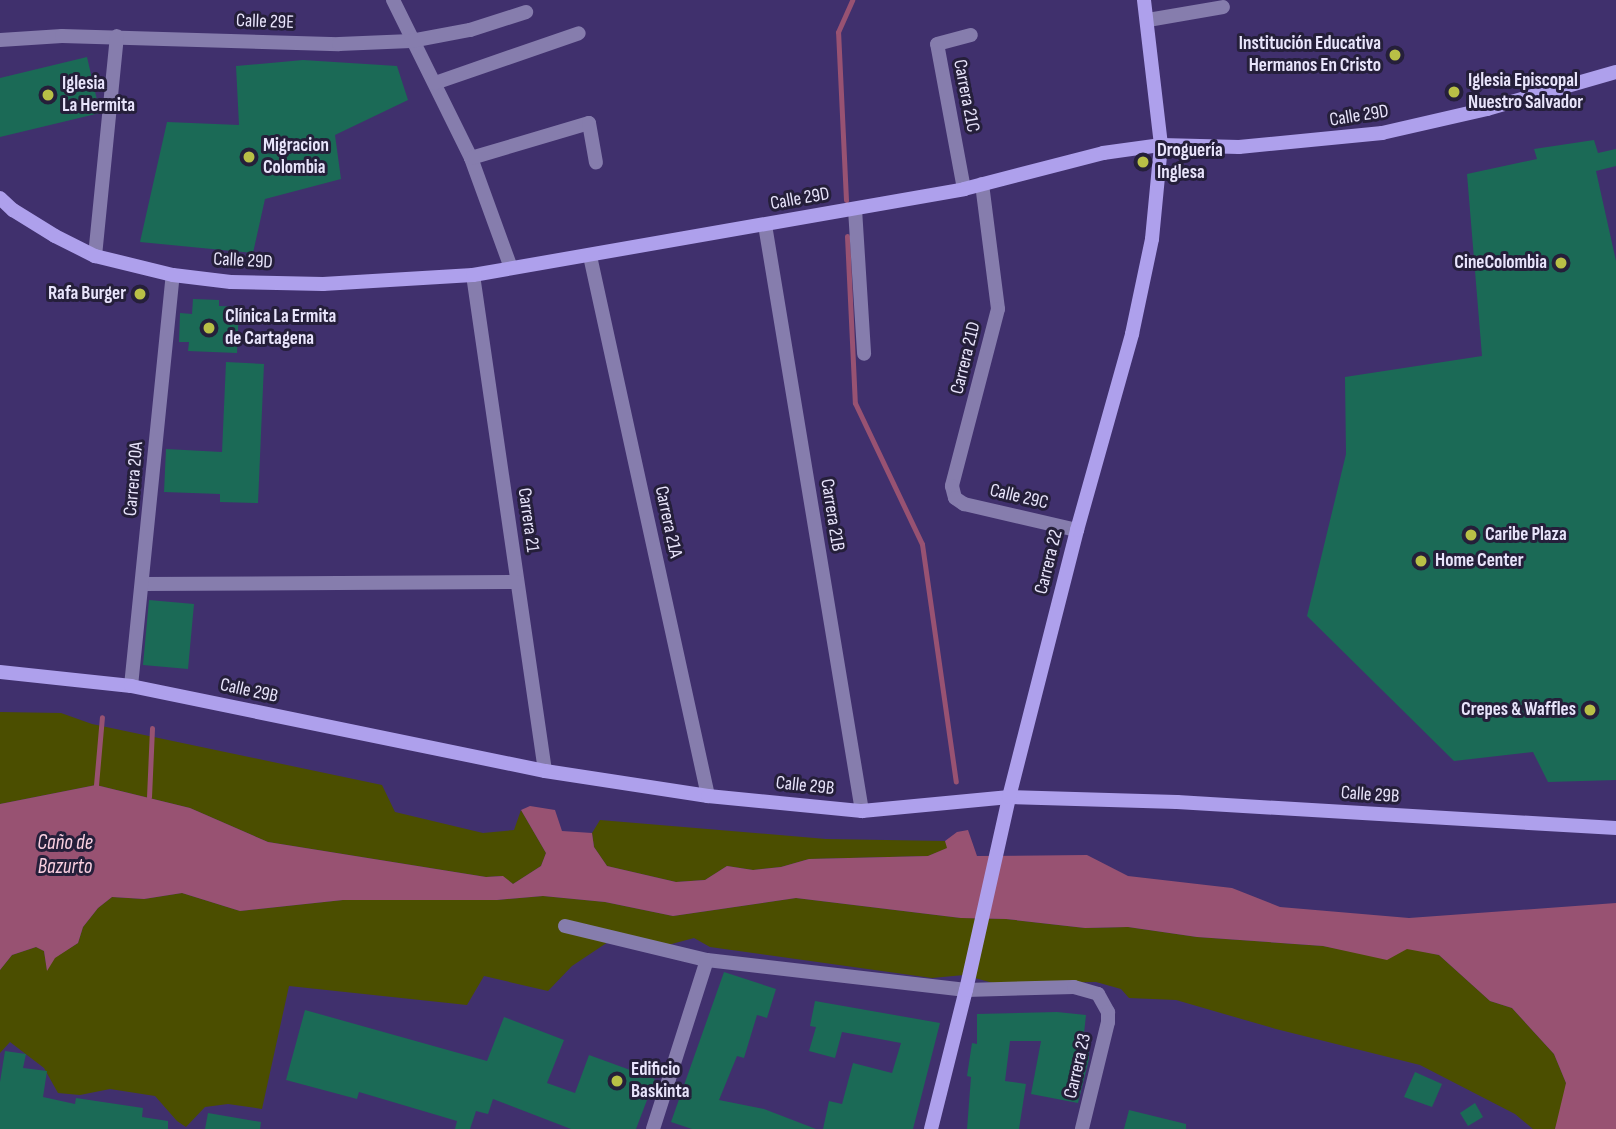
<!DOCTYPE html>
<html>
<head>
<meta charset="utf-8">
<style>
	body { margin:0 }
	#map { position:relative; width:1616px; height:1129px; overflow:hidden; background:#40306d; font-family:"Sofia Sans Condensed",sans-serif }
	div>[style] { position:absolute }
	.green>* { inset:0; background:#4b4e00 }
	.water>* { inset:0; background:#985272 }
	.stream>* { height:5px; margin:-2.5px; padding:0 2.5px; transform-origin:2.5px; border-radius:2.5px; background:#985272 }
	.building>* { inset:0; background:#1b6a56 }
	.street>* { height:14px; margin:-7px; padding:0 7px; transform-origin:7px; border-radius:7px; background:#867dad }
	.secondary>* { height:14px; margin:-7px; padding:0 7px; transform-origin:7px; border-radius:7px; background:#aea0ec }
	.dots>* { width:19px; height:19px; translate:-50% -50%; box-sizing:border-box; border:4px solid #251f3a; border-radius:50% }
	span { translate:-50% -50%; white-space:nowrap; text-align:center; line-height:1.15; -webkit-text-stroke:6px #251f3a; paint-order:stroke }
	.street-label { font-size:19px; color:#e8e4fb }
	.poi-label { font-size:19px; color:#e8e4fb; font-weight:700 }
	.right { translate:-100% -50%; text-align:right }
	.left { translate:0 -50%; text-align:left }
	.water-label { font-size:21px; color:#fbd0e1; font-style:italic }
</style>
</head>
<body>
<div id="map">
	<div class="green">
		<div style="clip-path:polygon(0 712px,61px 713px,92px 724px,382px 785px,395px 812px,483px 833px,514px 830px,521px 810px,546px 853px,541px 866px,513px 884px,502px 876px,486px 877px,268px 842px,190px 808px,96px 785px,0 804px)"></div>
		<div style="clip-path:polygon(600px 820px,826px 839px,945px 841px,948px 848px,928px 856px,809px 859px,781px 867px,753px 870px,727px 866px,705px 880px,676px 882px,607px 866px,594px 847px,592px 833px)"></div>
		<div style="clip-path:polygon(182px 893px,240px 911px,343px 900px,497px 900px,543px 896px,605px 902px,673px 916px,796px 898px,961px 918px,1006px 919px,1085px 928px,1128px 927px,1197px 937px,1323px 946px,1374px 956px,1407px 948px,1439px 955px,1490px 1001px,1512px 1008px,1554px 1054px,1566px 1083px,1565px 1097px,1555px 1129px,1533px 1129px,1515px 1114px,1420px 1065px,1276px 1029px,1176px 1000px,1129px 998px,1121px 989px,1096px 982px,993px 983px,964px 975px,932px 978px,710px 947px,694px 938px,653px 949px,608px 942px,572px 966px,548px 991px,484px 976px,467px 1005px,289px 986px,262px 1109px,228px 1104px,205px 1107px,186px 1127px,177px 1121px,155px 1096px,110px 1089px,80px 1095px,58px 1093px,44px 1068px,10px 1042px,0 1053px,0 970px,12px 955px,36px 947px,44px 951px,47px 970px,54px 958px,78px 943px,83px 927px,98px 908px,112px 897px,144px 899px)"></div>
	</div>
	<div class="water">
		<div style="clip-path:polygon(96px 785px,190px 808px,268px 842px,486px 877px,503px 876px,513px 884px,541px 866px,546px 853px,521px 810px,530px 806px,555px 810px,562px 831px,592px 833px,594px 847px,607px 866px,676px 882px,705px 880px,727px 866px,753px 870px,781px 867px,809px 859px,928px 856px,947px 848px,945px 841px,957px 832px,968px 830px,977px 856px,1087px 855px,1128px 876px,1232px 888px,1280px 907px,1409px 918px,1616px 903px,1616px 1129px,1555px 1129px,1566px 1083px,1554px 1054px,1512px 1008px,1490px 1001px,1439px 955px,1407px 949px,1387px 960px,1323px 946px,1197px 937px,1128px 927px,1085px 928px,1006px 919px,961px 918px,796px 898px,673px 916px,605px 902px,543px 896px,497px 900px,343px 900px,240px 911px,182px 893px,144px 899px,112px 897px,98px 908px,83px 927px,78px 943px,55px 958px,47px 971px,44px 951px,36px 947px,12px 955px,0 970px,0 804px)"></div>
	</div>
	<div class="stream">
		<div style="left:846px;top:200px;width:168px;rotate:-92.7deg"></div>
		<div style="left:838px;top:32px;width:35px;rotate:-66deg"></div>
		<div style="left:847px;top:236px;width:167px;rotate:87.3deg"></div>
		<div style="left:855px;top:403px;width:156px;rotate:64.6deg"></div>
		<div style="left:922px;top:544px;width:240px;rotate:81.9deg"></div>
		<div style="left:96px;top:785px;width:68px;rotate:-85deg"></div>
		<div style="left:149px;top:797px;width:69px;rotate:-87.5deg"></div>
	</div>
	<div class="building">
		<div style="clip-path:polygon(87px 57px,100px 113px,0 137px,0 78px)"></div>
		<div style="clip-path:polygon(303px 60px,397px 66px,408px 100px,335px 135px,341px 179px,265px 199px,253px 253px,140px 242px,167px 122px,239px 125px,236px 66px)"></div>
		<div style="clip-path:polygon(1594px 140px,1598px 153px,1616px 149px,1616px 166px,1596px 171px,1616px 261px,1616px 780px,1548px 782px,1533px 752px,1454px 761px,1307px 616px,1346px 454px,1345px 377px,1482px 356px,1467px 174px,1537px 159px,1534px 149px)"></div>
		<div style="clip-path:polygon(193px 299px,219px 300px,219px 306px,239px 307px,237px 353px,188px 351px,189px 342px,179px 342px,180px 313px,192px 314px)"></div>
		<div style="clip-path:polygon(226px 362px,264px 364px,258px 503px,220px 502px,220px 494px,164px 492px,166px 449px,222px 452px)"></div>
		<div style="clip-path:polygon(149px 600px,194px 604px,188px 669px,143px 665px)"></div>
		<div style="clip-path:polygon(724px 972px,776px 989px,767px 1018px,757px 1015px,744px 1058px,737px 1056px,719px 1100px,764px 1109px,816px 1129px,692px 1129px,671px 1122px)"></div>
		<div style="clip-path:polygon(815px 1001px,940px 1023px,913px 1129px,823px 1129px,829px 1101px,842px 1104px,853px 1063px,892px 1073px,901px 1043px,842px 1032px,835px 1058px,809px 1051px,816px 1027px,810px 1026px)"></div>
		<div style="clip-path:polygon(305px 1010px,487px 1061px,504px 1017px,564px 1040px,547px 1083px,575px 1093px,589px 1055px,655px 1079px,636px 1129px,571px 1129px,493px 1099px,488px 1114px,476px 1111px,470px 1129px,455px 1129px,457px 1121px,359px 1092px,357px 1099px,286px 1080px)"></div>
		<div style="clip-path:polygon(1057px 1012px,1086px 1015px,1083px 1043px,1089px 1043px,1089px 1059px,1078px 1103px,1031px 1094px,1041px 1041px,1010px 1041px,1005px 1081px,1026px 1084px,1019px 1129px,967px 1129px,971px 1077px,967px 1076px,972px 1043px,977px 1044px,977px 1014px)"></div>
		<div style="clip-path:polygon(5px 1051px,26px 1054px,23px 1068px,47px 1071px,43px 1097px,75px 1104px,76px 1098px,143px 1108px,142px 1117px,168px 1121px,168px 1129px,0 1129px,0 1082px)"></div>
		<div style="clip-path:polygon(1415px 1072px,1442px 1084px,1432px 1107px,1404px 1097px)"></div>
		<div style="clip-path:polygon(1475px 1103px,1483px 1117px,1468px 1126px,1460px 1113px)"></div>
		<div style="clip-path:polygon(1129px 1110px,1186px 1124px,1186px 1129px,1124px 1129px)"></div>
		<div style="clip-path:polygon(208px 1113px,261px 1122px,260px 1129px,205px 1129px)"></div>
	</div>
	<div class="street">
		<div style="left:393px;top:0;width:176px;rotate:63.7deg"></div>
		<div style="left:471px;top:158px;width:117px;rotate:70deg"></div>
		<div style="left:1148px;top:20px;width:76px;rotate:-9.8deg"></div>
		<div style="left:0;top:40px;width:62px;rotate:-3.7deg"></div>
		<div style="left:62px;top:36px;width:277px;rotate:1.7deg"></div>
		<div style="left:339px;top:44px;width:72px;rotate:-2.4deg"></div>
		<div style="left:411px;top:41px;width:60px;rotate:-10.6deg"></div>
		<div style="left:470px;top:30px;width:59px;rotate:-17.8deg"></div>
		<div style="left:435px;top:83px;width:152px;rotate:-19.1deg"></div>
		<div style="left:471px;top:158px;width:123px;rotate:-16.5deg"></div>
		<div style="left:589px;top:123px;width:40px;rotate:80deg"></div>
		<div style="left:982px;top:184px;width:126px;rotate:82.7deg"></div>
		<div style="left:998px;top:309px;width:183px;rotate:104.6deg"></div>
		<div style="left:952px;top:486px;width:12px;rotate:76deg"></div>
		<div style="left:955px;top:498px;width:11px;rotate:34deg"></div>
		<div style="left:964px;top:504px;width:116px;rotate:13deg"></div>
		<div style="left:964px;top:189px;width:147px;rotate:-100.5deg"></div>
		<div style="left:937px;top:44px;width:35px;rotate:-15deg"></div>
		<div style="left:855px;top:209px;width:145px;rotate:86.4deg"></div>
		<div style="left:765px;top:225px;width:594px;rotate:80.6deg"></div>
		<div style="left:95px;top:256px;width:221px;rotate:-84.3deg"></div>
		<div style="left:590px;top:256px;width:553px;rotate:77.67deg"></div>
		<div style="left:473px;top:275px;width:501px;rotate:81.74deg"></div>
		<div style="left:143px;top:584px;width:374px;rotate:-0.3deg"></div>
		<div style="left:131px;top:686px;width:413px;rotate:-84.2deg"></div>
		<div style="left:565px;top:926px;width:146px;rotate:13.5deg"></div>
		<div style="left:707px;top:960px;width:261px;rotate:6.6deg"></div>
		<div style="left:966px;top:990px;width:108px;rotate:-1.6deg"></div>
		<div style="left:1074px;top:987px;width:25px;rotate:16deg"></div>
		<div style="left:1098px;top:994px;width:21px;rotate:61deg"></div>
		<div style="left:1108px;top:1012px;width:10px;rotate:90deg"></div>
		<div style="left:1108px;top:1022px;width:110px;rotate:103.7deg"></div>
		<div style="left:653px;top:1129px;width:177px;rotate:-72.3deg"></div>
	</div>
	<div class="secondary">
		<div style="left:0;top:198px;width:18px;rotate:43deg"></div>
		<div style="left:13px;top:210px;width:49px;rotate:31.8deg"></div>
		<div style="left:55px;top:236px;width:45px;rotate:26.6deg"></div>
		<div style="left:95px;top:256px;width:80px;rotate:13.7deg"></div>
		<div style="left:173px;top:275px;width:58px;rotate:6.9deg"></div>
		<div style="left:231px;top:282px;width:92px;rotate:1.2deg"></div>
		<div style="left:323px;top:284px;width:150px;rotate:-3.4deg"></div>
		<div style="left:473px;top:275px;width:498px;rotate:-9.9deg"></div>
		<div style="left:964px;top:189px;width:144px;rotate:-14.5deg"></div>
		<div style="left:1103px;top:153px;width:59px;rotate:-7.9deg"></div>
		<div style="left:1161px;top:145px;width:78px;rotate:1.5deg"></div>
		<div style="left:1239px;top:147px;width:144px;rotate:-5.6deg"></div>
		<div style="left:1382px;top:133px;width:108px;rotate:-12.9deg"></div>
		<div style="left:1487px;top:109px;width:134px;rotate:-16deg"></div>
		<div style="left:0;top:672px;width:132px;rotate:6.1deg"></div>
		<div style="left:131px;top:686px;width:423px;rotate:11.6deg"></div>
		<div style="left:545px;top:771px;width:165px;rotate:8.7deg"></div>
		<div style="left:708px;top:796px;width:155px;rotate:5.6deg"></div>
		<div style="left:862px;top:811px;width:148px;rotate:-5.4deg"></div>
		<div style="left:1009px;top:797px;width:168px;rotate:1.7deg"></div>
		<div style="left:1177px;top:802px;width:440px;rotate:3.4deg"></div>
		<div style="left:931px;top:1129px;width:143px;rotate:-75.9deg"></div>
		<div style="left:966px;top:990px;width:198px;rotate:-77.4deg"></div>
		<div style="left:1009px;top:797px;width:276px;rotate:-75.7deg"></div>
		<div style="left:1077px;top:530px;width:204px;rotate:-74.3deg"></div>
		<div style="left:1132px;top:334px;width:97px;rotate:-78.1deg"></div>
		<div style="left:1152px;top:239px;width:94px;rotate:-84.5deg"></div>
		<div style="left:1161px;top:145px;width:146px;rotate:-96.7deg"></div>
	</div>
	<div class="dots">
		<div style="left:1395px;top:55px;background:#b9c046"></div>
		<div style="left:1454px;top:92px;background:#b9c046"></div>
		<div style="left:48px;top:95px;background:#b9c046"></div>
		<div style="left:249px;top:157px;background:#b9c046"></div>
		<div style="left:1143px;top:162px;background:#b9c046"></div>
		<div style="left:1561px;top:263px;background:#b9c046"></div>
		<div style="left:140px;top:294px;background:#b9c046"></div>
		<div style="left:209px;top:328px;background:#b9c046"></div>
		<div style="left:1471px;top:535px;background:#b9c046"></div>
		<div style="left:1421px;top:561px;background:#b9c046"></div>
		<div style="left:1590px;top:710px;background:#b9c046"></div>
		<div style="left:617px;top:1081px;background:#b9c046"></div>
	</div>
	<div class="street-label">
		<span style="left:265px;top:22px;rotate:2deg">Calle 29E</span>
		<span style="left:966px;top:96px;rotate:79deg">Carrera 21C</span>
		<span style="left:1359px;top:116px;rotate:-9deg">Calle 29D</span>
		<span style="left:800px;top:199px;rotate:-10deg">Calle 29D</span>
		<span style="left:243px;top:261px;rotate:3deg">Calle 29D</span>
		<span style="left:966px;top:358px;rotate:-76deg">Carrera 21D</span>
		<span style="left:134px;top:479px;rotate:-85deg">Carrera 20A</span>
		<span style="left:1019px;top:497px;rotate:13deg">Calle 29C</span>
		<span style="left:832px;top:515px;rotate:81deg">Carrera 21B</span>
		<span style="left:528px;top:520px;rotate:82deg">Carrera 21</span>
		<span style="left:668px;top:522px;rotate:78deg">Carrera 21A</span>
		<span style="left:1049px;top:562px;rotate:-76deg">Carrera 22</span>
		<span style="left:249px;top:691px;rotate:12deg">Calle 29B</span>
		<span style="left:805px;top:786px;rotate:6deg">Calle 29B</span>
		<span style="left:1370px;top:795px;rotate:4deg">Calle 29B</span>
		<span style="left:1078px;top:1066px;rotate:-77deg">Carrera 23</span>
	</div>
	<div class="poi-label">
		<span class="right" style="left:1381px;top:55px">Institución Educativa<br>Hermanos En Cristo</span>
		<span class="left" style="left:1468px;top:92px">Iglesia Episcopal<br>Nuestro Salvador</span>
		<span class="left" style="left:62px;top:95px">Iglesia<br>La Hermita</span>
		<span class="left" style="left:263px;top:157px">Migracion<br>Colombia</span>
		<span class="left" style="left:1157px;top:162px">Droguería<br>Inglesa</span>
		<span class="right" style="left:1547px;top:263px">CineColombia</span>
		<span class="right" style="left:126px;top:294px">Rafa Burger</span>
		<span class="left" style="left:225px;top:328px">Clínica La Ermita<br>de Cartagena</span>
		<span class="left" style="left:1485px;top:535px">Caribe Plaza</span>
		<span class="left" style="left:1435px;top:561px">Home Center</span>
		<span class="right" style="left:1576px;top:710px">Crepes &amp; Waffles</span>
		<span class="left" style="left:631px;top:1081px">Edificio<br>Baskinta</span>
	</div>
	<div class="water-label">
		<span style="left:65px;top:855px">Caño de<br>Bazurto</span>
	</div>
</div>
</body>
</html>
